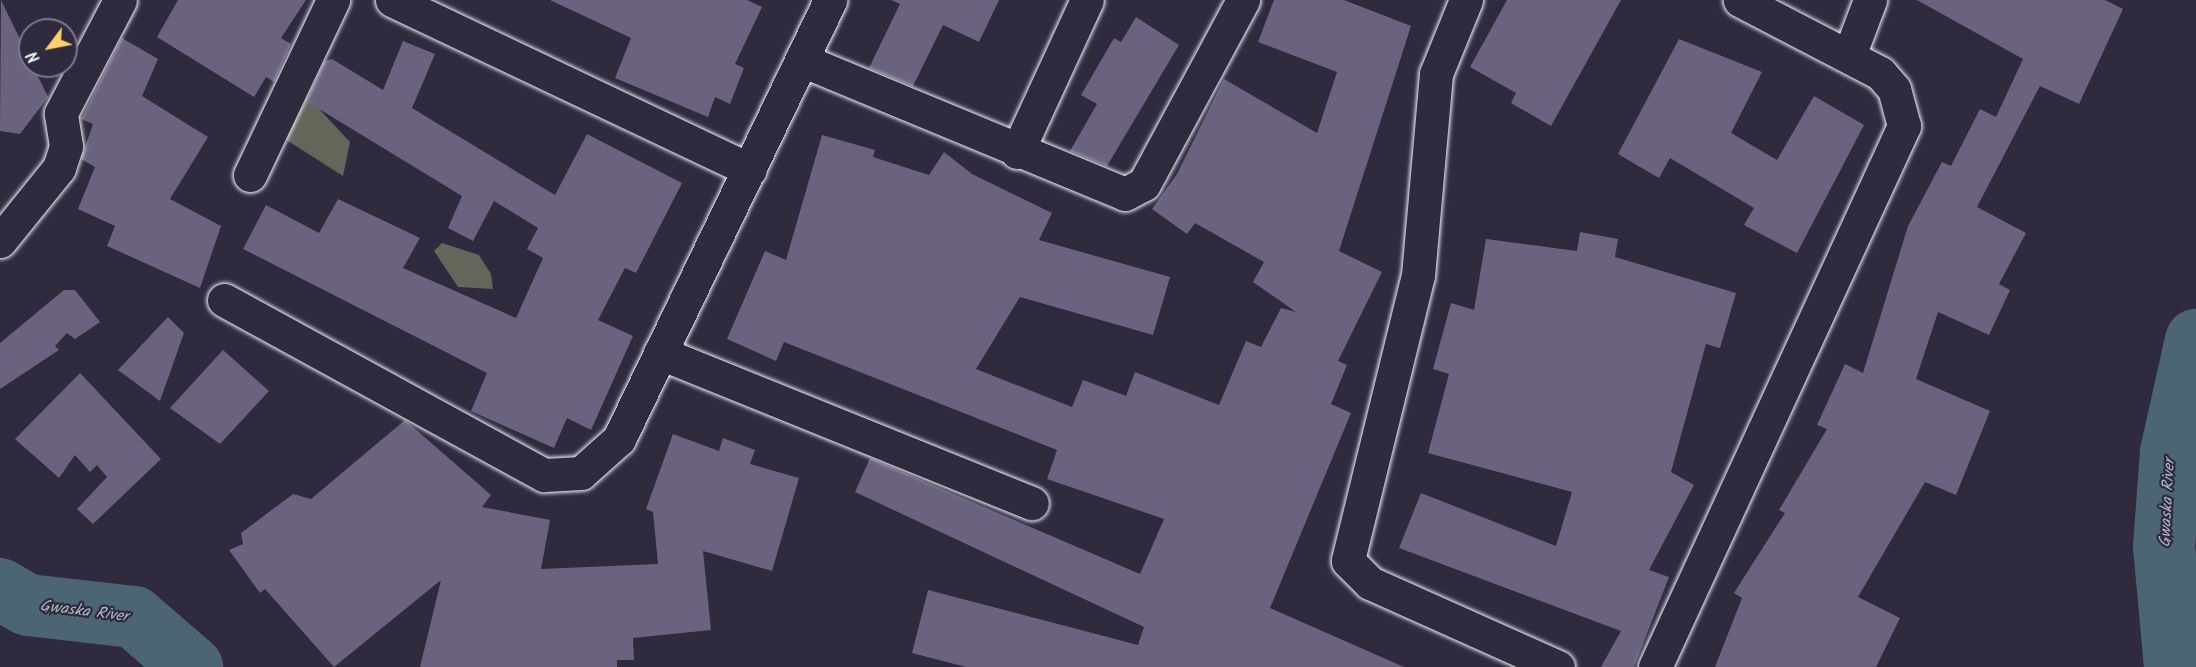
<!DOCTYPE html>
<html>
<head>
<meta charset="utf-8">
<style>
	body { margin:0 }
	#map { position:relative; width:2196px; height:667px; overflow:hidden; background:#2f2a3d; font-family:Kalam,sans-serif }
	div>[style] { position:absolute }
	.green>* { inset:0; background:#636658 }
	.river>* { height:62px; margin:-31px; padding:0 31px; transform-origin:31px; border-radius:31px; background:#4c6574 }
	.building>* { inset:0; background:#6b6280 }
	.roads { filter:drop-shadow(0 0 2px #e8f1f8) drop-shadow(0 0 2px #e8f1f8) }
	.minor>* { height:33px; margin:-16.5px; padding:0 16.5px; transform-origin:16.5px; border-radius:16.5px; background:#2f2a3d }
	span { translate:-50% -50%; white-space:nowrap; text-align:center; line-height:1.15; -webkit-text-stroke:4.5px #2f2a3d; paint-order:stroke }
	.water-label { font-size:16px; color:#aab9c3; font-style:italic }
	.north { position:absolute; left:18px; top:18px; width:60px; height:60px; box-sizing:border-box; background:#2f2a3d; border:2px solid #797a88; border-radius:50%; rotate:238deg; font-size:16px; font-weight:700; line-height:24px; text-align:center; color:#e8f1f8 }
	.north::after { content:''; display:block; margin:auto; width:21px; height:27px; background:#ffd166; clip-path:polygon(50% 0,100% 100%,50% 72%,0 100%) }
</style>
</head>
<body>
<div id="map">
	<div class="green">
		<div style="clip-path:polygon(308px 97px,350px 142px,343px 176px,285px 139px)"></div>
		<div style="clip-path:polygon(442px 243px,479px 255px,491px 274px,493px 289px,458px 287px,434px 251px)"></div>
	</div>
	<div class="river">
		<div style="left:0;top:589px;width:32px;rotate:30deg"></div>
		<div style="left:28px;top:605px;width:107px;rotate:6.5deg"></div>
		<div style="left:134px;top:617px;width:77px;rotate:40.8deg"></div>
		<div style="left:2175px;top:667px;width:121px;rotate:-95.2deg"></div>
		<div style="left:2164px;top:547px;width:95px;rotate:-85.8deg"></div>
		<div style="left:2171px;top:452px;width:115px;rotate:-77.4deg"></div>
	</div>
	<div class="building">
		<div style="clip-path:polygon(1px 0,48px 97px,20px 134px,0 131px)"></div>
		<div style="clip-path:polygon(178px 0,306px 0,281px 38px,291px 44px,274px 82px,266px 77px,254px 97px,157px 37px)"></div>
		<div style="clip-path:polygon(550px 0,747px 0,762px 7px,735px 64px,744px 68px,730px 104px,715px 97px,708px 117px,615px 78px,631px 38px)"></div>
		<div style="clip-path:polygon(891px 0,999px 0,979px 42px,943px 25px,913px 86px,869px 68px,900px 4px)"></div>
		<div style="clip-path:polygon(1274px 0,1344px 0,1411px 26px,1339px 251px,1382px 272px,1338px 361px,1347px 365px,1331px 404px,1351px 413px,1270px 608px,1404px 667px,966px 667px,912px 653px,928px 590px,1138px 645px,1144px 627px,855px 492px,870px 458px,1140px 574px,1164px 519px,1047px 479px,1057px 450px,784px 342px,776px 361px,727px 339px,765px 251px,786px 260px,822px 135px,875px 150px,873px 157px,929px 175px,944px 152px,972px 174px,1052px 213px,1039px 240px,1170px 277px,1153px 335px,1020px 297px,976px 369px,1072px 407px,1083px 380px,1126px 396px,1135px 372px,1219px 405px,1246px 341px,1261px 347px,1281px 308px,1296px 312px,1253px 282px,1264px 262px,1195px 223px,1187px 234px,1152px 209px,1177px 174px,1224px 79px,1317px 133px,1337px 72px,1258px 42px)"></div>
		<div style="clip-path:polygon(1507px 0,1621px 0,1551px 126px,1511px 103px,1516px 93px,1470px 67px)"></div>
		<div style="clip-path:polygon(1917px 0,2105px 0,2123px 9px,2079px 104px,2040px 86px,1977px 207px,2026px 233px,1999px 284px,2010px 290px,1989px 335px,1938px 312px,1916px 379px,1990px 411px,1956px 495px,1925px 482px,1858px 597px,1900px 618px,1876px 667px,1715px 667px,1742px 598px,1734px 593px,1785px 513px,1779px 510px,1827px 429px,1817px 425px,1845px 364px,1863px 373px,1908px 226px,1942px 162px,1951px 166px,1980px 109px,1996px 117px,2023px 59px)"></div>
		<div style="clip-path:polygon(1136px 17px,1179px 45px,1107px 166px,1070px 151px,1097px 104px,1081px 95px,1114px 38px,1121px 42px)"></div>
		<div style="clip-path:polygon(122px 38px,158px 59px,142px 96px,208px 137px,170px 199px,221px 226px,200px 288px,107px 246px,115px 226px,78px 209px,95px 167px,81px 159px,93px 124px,81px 119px)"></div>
		<div style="clip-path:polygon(1679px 39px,1762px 72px,1731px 133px,1777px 160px,1814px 96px,1864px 125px,1797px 253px,1744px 225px,1754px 208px,1670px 158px,1659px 178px,1618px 154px)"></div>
		<div style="clip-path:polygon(403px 41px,435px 54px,412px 108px,555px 195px,587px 134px,682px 183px,636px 273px,625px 268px,598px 320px,633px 336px,591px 430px,567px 418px,554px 448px,471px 411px,487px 373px,243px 249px,266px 205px,319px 233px,338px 199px,420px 238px,403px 268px,516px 318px,543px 258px,527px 249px,538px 228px,494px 201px,473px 241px,448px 228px,462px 196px,306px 101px,325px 61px,332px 59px,383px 90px)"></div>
		<div style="clip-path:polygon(1580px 232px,1618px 239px,1615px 257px,1736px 293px,1720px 348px,1706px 344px,1671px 472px,1694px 485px,1649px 570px,1669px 577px,1634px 667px,1601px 667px,1621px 631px,1399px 548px,1421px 493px,1556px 546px,1572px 492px,1428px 453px,1449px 374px,1433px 369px,1451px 303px,1474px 310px,1486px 239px,1577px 251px)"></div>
		<div style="clip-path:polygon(64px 290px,75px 290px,100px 322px,75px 339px,67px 333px,55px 346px,59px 350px,0 389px,0 343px)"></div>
		<div style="clip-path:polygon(168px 317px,184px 333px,160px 401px,118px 370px)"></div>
		<div style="clip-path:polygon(223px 350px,269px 391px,220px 444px,170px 408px)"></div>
		<div style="clip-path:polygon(80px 373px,161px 459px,93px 524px,77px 509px,107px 477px,97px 465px,90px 472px,75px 455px,59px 478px,15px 439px)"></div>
		<div style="clip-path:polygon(405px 420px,491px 495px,482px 507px,550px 520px,541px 569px,658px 564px,653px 512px,646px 509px,673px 434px,719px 451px,723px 438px,755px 450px,750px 464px,799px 478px,772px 571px,703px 551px,711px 630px,633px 638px,634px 660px,617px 660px,617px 667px,420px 667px,441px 580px,334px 667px,265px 589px,260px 593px,229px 550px,243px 544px,241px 533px,293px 494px,311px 499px)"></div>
	</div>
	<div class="roads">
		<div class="minor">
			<div style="left:392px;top:0;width:396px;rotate:25.4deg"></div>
			<div style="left:1466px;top:0;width:80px;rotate:112.1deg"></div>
			<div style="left:1436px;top:74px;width:202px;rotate:95.1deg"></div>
			<div style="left:1418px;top:275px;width:294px;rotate:103.8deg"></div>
			<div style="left:1348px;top:561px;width:31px;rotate:45deg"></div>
			<div style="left:1370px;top:583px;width:206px;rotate:24.1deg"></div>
			<div style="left:1850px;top:53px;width:57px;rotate:-69.3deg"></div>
			<div style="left:804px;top:61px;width:347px;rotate:22.5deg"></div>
			<div style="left:1125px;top:194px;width:21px;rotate:-28deg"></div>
			<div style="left:1144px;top:184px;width:209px;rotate:-61.7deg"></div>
			<div style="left:1017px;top:152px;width:167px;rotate:-65.3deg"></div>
			<div style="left:250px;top:175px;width:194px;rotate:-64.6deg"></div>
			<div style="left:0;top:241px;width:94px;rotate:-51.1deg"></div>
			<div style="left:59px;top:168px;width:23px;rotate:-72deg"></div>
			<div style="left:66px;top:146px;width:33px;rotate:-99deg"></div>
			<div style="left:61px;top:113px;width:127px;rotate:-62.4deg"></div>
			<div style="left:224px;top:300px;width:365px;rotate:28.7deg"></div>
			<div style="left:544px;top:475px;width:37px;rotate:-3deg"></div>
			<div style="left:581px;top:473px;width:51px;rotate:-41.8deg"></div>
			<div style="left:619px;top:439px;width:487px;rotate:-64.3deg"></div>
			<div style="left:660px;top:353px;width:401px;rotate:22deg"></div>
			<div style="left:1655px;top:667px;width:596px;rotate:-65.29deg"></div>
			<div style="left:1904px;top:126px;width:38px;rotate:-105deg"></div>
			<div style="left:1894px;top:89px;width:21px;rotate:-131deg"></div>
			<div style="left:1880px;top:73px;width:158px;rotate:-152.5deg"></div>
		</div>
	</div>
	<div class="water-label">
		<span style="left:2168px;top:503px;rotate:-87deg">Gwaska River</span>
		<span style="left:84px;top:612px;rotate:7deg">Gwaska River</span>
	</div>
	<div class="north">N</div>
</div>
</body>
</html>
